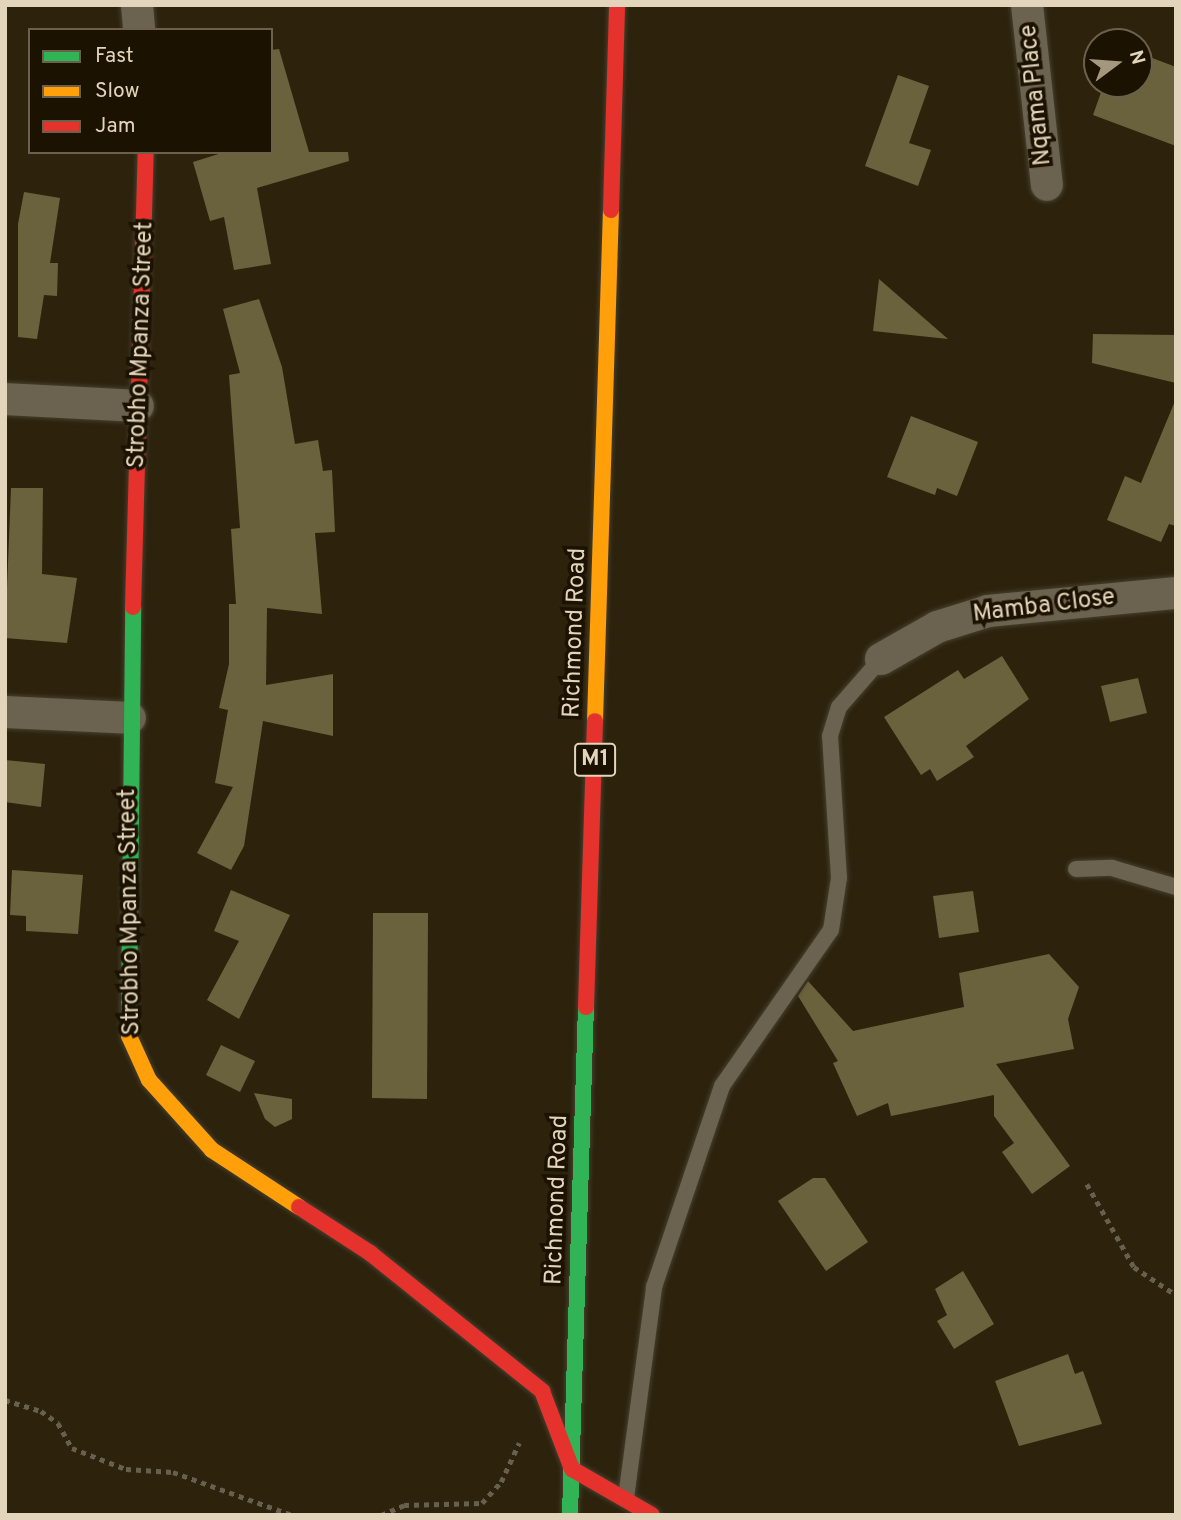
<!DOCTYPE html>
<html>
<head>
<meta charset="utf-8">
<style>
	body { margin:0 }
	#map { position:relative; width:1181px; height:1520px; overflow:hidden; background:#2d230d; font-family:Overpass,sans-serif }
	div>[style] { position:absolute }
	.building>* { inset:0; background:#6a623c }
	.path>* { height:4.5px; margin-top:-2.25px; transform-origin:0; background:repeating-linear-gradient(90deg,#68604f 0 5px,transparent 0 10px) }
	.roads { filter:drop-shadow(0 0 2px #463f2e) drop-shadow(0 0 2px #463f2e) }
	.lane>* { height:16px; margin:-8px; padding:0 8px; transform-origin:8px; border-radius:8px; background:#6b624f }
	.street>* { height:32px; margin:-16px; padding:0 16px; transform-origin:16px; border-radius:16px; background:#6b624f }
	.fast>* { height:16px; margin:-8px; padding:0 8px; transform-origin:8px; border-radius:8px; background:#30b455 }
	.slow>* { height:16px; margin:-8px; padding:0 8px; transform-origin:8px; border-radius:8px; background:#ff9f0a }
	.jam>* { height:16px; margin:-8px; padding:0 8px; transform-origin:8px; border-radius:8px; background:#e5322d }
	span { translate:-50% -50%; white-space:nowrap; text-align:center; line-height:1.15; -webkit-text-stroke:7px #1c1201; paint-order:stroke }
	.shield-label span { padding:2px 5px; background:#1c1201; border:2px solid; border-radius:5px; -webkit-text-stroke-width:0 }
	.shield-label { font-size:23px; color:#e3d5bb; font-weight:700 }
	.street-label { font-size:24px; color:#e3d5bb }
	.frame { position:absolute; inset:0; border:7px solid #e3d5bb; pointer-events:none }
	.legend { position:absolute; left:28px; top:28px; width:245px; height:126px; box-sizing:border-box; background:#1c1201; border:2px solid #6c604b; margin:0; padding:9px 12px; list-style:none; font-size:21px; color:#e3d5bb }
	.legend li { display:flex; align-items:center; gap:14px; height:35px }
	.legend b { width:35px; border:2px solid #6c604b }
	.north { position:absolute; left:1083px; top:28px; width:70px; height:70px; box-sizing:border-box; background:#1c1201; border:2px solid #6c604b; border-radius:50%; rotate:74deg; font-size:19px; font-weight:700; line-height:28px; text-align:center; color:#e3d5bb }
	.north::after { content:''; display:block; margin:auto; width:24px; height:32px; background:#a3977e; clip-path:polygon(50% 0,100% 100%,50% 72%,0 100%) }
</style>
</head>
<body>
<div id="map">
	<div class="building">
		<div style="clip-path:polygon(279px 49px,309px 152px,348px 152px,349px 161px,257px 188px,271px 264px,234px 270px,224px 217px,210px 221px,193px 162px,225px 152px,271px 152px,271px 50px)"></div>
		<div style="clip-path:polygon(1139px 53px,1176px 67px,1176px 146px,1093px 115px,1104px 84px,1139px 84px)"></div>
		<div style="clip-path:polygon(898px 75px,929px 86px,909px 143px,931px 150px,918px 186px,865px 166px)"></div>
		<div style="clip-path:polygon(24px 192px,60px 198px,50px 263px,58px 263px,57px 296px,44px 295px,37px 339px,18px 337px,18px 224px)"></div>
		<div style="clip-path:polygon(879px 279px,948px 339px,873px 331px)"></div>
		<div style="clip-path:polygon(259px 299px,282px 367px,295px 444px,318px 440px,323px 471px,332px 470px,335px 532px,315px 533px,322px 614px,267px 608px,266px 685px,333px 674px,333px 736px,263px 721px,244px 846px,231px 870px,197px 853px,233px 787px,215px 783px,228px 710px,219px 708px,229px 664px,229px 604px,236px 604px,231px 529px,240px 528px,229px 375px,240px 373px,223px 309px)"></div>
		<div style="clip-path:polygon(1093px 334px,1176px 335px,1176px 383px,1092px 363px)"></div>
		<div style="clip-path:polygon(1175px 401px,1176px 526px,1169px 524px,1161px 542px,1107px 520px,1125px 476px,1141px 483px)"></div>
		<div style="clip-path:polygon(911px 416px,978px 442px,957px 496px,937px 488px,935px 495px,887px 477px)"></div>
		<div style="clip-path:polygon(11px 488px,43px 488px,42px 574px,77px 578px,67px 643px,5px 638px)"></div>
		<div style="clip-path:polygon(1002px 656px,1029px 699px,966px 746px,974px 757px,937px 781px,930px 769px,921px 775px,884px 717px,958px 670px,964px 679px)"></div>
		<div style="clip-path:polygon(1138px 678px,1147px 713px,1110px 722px,1101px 686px)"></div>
		<div style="clip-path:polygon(5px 760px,45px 764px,41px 807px,5px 802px)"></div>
		<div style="clip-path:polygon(12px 870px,83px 875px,78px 934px,26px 931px,26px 916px,10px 915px)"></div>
		<div style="clip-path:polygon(231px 890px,290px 915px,239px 1019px,207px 1000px,239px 941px,214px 931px)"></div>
		<div style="clip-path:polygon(973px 891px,979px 932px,939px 938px,933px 896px)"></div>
		<div style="clip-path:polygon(373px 913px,428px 913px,427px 1099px,372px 1098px)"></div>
		<div style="clip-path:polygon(1049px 954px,1079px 987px,1068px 1019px,1074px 1049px,996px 1064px,1070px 1166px,1032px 1194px,1002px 1152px,1014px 1143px,994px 1116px,994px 1095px,891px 1116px,888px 1103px,857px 1116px,833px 1063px,838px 1061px,798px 996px,808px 981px,853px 1031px,964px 1007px,959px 973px)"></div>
		<div style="clip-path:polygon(221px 1045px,255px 1061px,240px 1092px,206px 1075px)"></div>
		<div style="clip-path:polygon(254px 1093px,292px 1099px,292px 1119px,275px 1127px,265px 1119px)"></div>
		<div style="clip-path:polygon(813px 1178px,825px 1178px,868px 1242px,826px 1271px,778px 1201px)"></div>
		<div style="clip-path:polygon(963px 1271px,994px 1324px,954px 1349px,937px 1321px,947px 1315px,935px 1289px)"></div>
		<div style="clip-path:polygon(1068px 1354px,1075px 1374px,1083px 1371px,1102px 1424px,1019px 1446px,995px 1381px)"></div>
	</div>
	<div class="path">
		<div style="left:1087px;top:1184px;width:95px;rotate:60.5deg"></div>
		<div style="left:1134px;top:1267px;width:50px;rotate:33.7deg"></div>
		<div style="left:5px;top:1400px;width:38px;rotate:17deg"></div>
		<div style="left:41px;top:1411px;width:21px;rotate:35deg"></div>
		<div style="left:58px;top:1423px;width:29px;rotate:61deg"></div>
		<div style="left:72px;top:1448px;width:58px;rotate:21.3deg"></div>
		<div style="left:126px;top:1469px;width:47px;rotate:3.7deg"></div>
		<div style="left:173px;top:1472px;width:127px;rotate:19.9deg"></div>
		<div style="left:381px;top:1515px;width:25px;rotate:-23deg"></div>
		<div style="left:404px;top:1505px;width:78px;rotate:-1.5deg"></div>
		<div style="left:482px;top:1503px;width:28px;rotate:-48deg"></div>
		<div style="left:501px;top:1482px;width:43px;rotate:-65.2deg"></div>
	</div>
	<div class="roads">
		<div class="lane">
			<div style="left:1076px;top:869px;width:36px;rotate:-2deg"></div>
			<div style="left:1112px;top:868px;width:67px;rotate:16.5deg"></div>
			<div style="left:626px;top:1498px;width:213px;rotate:-82.4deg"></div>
			<div style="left:654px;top:1287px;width:212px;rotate:-71.3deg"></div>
			<div style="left:722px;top:1086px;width:190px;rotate:-55.1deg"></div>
			<div style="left:831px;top:930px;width:53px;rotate:-81.3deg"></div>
			<div style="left:839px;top:878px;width:142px;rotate:-93.6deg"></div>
			<div style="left:830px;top:736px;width:30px;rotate:-73deg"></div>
			<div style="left:839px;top:707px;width:64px;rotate:-48.8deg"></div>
		</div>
		<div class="street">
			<div style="left:137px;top:5px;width:25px;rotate:85deg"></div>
			<div style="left:1027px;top:5px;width:181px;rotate:83.7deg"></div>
			<div style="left:5px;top:399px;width:133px;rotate:3deg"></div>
			<div style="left:881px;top:659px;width:64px;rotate:-29.7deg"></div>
			<div style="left:937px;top:627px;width:53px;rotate:-17.4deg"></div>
			<div style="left:988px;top:611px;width:189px;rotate:-5.5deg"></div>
			<div style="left:5px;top:712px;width:125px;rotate:2.7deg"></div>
		</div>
		<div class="fast">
			<div style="left:129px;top:1011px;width:404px;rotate:-89.4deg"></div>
			<div style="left:570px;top:1515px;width:508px;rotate:-88.2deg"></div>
		</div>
		<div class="slow">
			<div style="left:595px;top:721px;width:511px;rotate:-88.21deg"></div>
			<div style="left:129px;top:1011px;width:25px;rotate:90deg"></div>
			<div style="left:129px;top:1036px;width:48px;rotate:65.6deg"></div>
			<div style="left:149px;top:1080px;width:94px;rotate:48deg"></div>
			<div style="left:212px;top:1150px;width:104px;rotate:33.2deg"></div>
		</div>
		<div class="jam">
			<div style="left:611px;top:210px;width:205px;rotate:-88.3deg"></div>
			<div style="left:133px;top:607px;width:455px;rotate:-88.4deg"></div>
			<div style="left:586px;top:1007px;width:286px;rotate:-88.2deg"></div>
			<div style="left:299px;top:1207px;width:85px;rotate:32.9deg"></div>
			<div style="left:370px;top:1253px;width:221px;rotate:38.7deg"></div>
			<div style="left:542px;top:1391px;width:84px;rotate:69deg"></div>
			<div style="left:572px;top:1469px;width:92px;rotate:29.9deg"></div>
		</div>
	</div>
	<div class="shield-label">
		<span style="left:595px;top:760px">M1</span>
	</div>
	<div class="street-label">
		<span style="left:1037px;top:95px;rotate:-96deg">Nqama Place</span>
		<span style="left:142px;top:345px;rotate:-88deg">Strobho Mpanza Street</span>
		<span style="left:1044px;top:607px;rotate:-7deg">Mamba Close</span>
		<span style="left:576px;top:633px;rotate:-88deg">Richmond Road</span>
		<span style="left:131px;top:912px;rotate:-91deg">Strobho Mpanza Street</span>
		<span style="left:558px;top:1200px;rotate:-88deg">Richmond Road</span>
	</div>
	<div class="frame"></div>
	<ul class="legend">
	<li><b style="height:9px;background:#30b455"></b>Fast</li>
	<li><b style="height:9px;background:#ff9f0a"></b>Slow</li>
	<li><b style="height:9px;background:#e5322d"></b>Jam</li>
	</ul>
	<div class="north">N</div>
</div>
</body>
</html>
